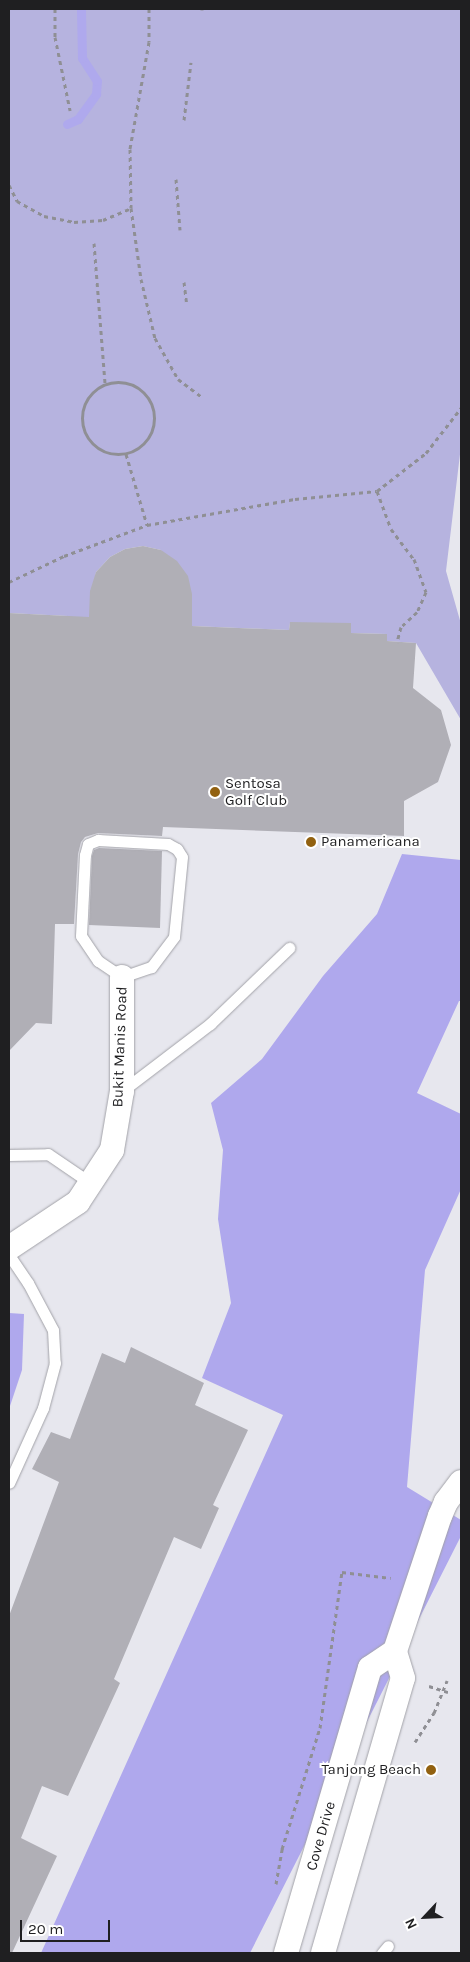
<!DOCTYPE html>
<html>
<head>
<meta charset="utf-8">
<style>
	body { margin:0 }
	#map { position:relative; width:470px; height:1962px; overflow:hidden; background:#e7e7ee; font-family:Karla,sans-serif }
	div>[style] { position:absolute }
	.green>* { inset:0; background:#b6b3df }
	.forest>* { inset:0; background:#afa8ed }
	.stream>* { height:9px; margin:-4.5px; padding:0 4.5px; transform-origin:4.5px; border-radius:4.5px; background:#afa9ed }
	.building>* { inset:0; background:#b0afb6 }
	.path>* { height:3px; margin-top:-1.5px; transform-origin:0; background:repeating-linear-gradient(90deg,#8f8f94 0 4px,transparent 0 8px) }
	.path>.ring { margin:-1.5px; padding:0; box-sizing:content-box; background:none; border:3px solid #8f8f94; border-radius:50% }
	.roads { filter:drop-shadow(0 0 1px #a2a2a8) drop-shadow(0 0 1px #a2a2a8) }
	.lane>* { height:11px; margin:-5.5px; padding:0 5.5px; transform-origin:5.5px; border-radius:5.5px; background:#fff }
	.street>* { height:24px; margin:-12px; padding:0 12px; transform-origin:12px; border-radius:12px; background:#fff }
	.dots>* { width:14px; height:14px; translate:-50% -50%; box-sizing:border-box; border:2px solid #fff; border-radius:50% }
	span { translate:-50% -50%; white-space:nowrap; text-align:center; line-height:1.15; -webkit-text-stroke:4px #fff; paint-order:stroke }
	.poi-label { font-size:15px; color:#1f1f21 }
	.left { translate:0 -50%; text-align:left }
	.right { translate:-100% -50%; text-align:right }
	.street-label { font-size:15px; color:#1f1f21 }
	.frame { position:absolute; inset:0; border:10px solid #1f1f21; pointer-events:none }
	.north { position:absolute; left:400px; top:1892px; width:50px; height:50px; -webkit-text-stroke:4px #fff; paint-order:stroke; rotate:245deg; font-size:14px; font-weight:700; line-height:20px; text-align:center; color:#1f1f21 }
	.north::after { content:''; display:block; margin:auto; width:18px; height:22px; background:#1f1f21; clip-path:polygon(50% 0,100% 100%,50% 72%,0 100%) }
	.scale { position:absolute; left:20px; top:1920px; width:90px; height:22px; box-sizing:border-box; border:2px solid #1f1f21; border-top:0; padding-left:6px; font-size:15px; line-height:18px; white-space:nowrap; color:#1f1f21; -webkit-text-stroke:4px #fff; paint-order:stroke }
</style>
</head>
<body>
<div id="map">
	<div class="green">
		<div style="clip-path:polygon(9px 9px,461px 9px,461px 446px,446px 571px,461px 624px,461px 720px,416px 643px,387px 641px,387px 634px,351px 633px,351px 623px,290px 623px,289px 630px,192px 626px,161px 550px,143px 546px,125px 549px,110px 557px,96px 572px,89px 626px,68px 616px,9px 613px)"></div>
	</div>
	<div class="forest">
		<div style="clip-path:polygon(402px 854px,461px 860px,461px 1001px,459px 1001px,417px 1093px,461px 1114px,461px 1189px,425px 1270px,407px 1487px,461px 1520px,461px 1536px,250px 1953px,41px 1953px,283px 1415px,202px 1378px,231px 1303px,218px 1219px,223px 1150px,211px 1103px,262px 1059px,323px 976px,377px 914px)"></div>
		<div style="clip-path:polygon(9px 1313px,24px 1314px,22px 1370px,9px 1409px)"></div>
	</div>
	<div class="stream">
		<div style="left:67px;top:124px;width:12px;rotate:-24deg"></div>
		<div style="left:78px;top:119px;width:31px;rotate:-54deg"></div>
		<div style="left:96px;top:94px;width:13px;rotate:-86deg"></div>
		<div style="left:97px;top:81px;width:27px;rotate:-123deg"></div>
		<div style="left:82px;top:58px;width:49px;rotate:-91.2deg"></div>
	</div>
	<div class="building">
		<div style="clip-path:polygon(143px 546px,161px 550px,177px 561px,188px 576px,192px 594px,192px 626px,289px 630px,290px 622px,351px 623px,351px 633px,387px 634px,387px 641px,416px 643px,413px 688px,441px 710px,451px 745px,438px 782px,404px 801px,404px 836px,163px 827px,162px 836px,98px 833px,85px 837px,81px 842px,78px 854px,74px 924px,55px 924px,52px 1024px,36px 1023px,9px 1051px,9px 613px,89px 617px,90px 591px,96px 572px,110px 557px,125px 549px)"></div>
		<div style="clip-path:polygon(99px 848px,162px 851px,160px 928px,89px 925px,92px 856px,94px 850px)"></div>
		<div style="clip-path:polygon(131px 1347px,204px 1383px,195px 1405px,248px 1430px,213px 1505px,219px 1508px,201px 1549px,174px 1537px,114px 1679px,120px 1683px,68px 1796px,42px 1786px,21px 1838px,57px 1856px,12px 1953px,9px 1953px,9px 1616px,59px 1482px,32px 1469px,51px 1432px,70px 1439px,102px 1353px,125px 1363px)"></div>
	</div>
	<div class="path">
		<div style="left:55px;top:9px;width:28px;rotate:90deg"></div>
		<div style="left:55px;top:37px;width:75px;rotate:78.4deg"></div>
		<div style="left:149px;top:9px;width:33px;rotate:90deg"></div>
		<div style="left:149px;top:42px;width:109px;rotate:100.1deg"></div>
		<div style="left:130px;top:149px;width:59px;rotate:89deg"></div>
		<div style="left:131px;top:208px;width:72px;rotate:82deg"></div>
		<div style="left:141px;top:279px;width:61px;rotate:76.7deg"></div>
		<div style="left:155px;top:338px;width:47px;rotate:60.7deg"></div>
		<div style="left:178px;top:379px;width:31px;rotate:37deg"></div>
		<div style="left:202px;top:9px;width:1px;rotate:90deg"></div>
		<div style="left:184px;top:120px;width:58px;rotate:-83.1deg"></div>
		<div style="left:176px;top:179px;width:51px;rotate:85.5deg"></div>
		<div style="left:9px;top:185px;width:18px;rotate:63deg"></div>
		<div style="left:17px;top:201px;width:31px;rotate:29deg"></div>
		<div style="left:44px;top:216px;width:31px;rotate:11deg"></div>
		<div style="left:74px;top:222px;width:29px;rotate:-4deg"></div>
		<div style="left:103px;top:220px;width:30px;rotate:-23deg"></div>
		<div style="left:94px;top:243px;width:141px;rotate:85.5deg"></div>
		<div style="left:184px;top:282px;width:23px;rotate:83deg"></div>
		<div class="ring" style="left:82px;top:382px;width:69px;height:69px"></div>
		<div style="left:126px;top:454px;width:74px;rotate:73.5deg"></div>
		<div style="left:377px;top:491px;width:40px;rotate:69.8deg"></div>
		<div style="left:391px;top:529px;width:38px;rotate:53deg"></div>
		<div style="left:414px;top:559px;width:35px;rotate:70deg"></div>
		<div style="left:426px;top:592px;width:22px;rotate:114deg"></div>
		<div style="left:417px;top:612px;width:22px;rotate:137deg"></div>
		<div style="left:401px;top:627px;width:16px;rotate:105deg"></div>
		<div style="left:9px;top:582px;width:61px;rotate:-25.3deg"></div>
		<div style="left:64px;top:556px;width:89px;rotate:-20.5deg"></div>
		<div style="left:147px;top:525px;width:150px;rotate:-10deg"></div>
		<div style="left:295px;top:499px;width:82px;rotate:-5.6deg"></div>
		<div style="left:377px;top:491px;width:62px;rotate:-37.8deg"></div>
		<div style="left:426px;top:453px;width:57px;rotate:-52.1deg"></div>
		<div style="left:429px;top:1686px;width:20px;rotate:18deg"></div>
		<div style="left:415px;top:1742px;width:35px;rotate:-57deg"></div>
		<div style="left:434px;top:1713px;width:35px;rotate:-68deg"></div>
		<div style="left:276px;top:1884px;width:36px;rotate:-80deg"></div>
		<div style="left:282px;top:1849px;width:127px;rotate:-72.6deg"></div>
		<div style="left:320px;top:1728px;width:158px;rotate:-82deg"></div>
		<div style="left:342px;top:1572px;width:49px;rotate:7deg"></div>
	</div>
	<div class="roads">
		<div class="lane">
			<div style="left:98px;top:840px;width:70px;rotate:3.3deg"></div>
			<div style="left:168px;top:844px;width:10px;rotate:29deg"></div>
			<div style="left:177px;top:849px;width:9px;rotate:58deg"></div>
			<div style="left:182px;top:857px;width:80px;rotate:95.7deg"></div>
			<div style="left:174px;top:937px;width:38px;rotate:127deg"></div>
			<div style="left:151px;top:967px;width:31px;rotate:161deg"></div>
			<div style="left:122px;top:977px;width:29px;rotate:-146deg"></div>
			<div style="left:98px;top:961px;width:30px;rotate:-124deg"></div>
			<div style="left:81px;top:936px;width:81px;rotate:-87.2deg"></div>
			<div style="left:85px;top:855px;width:11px;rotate:-75deg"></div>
			<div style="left:88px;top:844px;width:11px;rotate:-22deg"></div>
			<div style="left:122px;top:1091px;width:111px;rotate:-37.3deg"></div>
			<div style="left:210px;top:1024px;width:110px;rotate:-43.9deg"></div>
			<div style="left:9px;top:1155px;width:39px;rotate:-1deg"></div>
			<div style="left:48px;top:1154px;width:53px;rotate:34.3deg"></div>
			<div style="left:9px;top:1255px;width:34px;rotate:56deg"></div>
			<div style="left:28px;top:1283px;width:53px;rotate:62deg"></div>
			<div style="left:53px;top:1330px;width:33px;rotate:87deg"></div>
			<div style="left:55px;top:1363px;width:47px;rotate:104.9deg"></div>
			<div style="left:43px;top:1408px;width:82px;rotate:114.4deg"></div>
			<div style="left:382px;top:1953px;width:9px;rotate:-49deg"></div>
		</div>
		<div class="street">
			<div style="left:9px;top:1248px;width:83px;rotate:-33.7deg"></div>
			<div style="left:78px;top:1202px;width:62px;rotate:-56.8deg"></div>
			<div style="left:112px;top:1150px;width:60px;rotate:-80.4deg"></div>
			<div style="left:122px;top:1091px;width:114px;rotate:-90deg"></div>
			<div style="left:286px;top:1953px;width:297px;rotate:-73.6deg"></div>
			<div style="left:370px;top:1668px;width:30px;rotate:-34deg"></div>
			<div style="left:323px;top:1953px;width:286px;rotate:-73.8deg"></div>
			<div style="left:403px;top:1678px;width:28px;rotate:-107deg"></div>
			<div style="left:395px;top:1651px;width:142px;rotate:-71.6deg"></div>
			<div style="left:440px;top:1516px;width:15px;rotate:-67deg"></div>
			<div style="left:446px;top:1502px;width:25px;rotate:-53deg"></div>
		</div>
	</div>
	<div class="dots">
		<div style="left:215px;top:792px;background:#926110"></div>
		<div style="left:311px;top:842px;background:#926110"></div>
		<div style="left:431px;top:1770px;background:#926110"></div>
	</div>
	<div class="poi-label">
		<span class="left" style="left:225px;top:792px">Sentosa<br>Golf Club</span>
		<span class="left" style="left:321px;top:842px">Panamericana</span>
		<span class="right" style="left:421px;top:1770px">Tanjong Beach</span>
	</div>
	<div class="street-label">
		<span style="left:120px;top:1047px;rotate:-88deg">Bukit Manis Road</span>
		<span style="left:321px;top:1836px;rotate:-74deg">Cove Drive</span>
	</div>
	<div class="frame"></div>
	<div class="north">N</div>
	<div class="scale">20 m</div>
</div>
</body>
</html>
